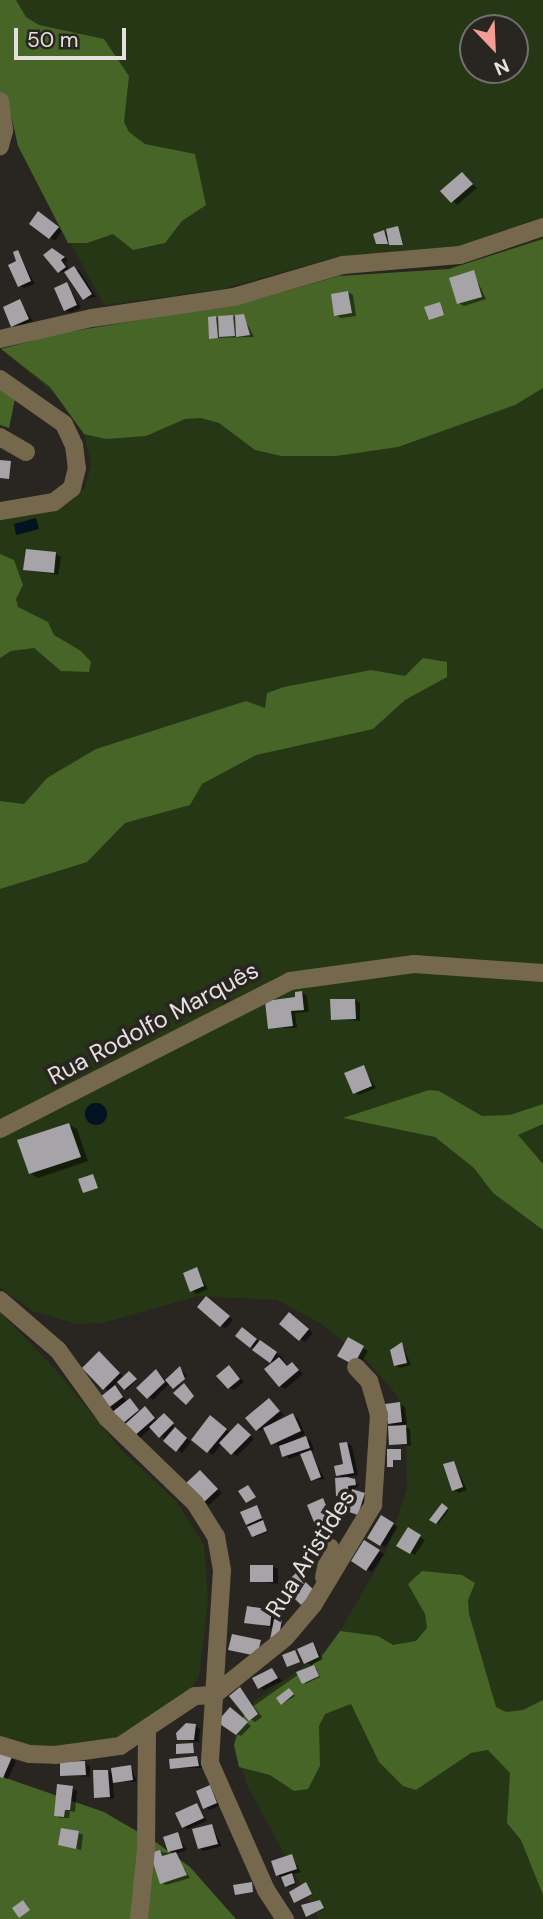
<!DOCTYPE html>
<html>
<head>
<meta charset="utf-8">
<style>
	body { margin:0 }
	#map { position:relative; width:543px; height:1919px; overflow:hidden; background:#292521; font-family:"DM Sans",sans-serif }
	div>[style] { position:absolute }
	.green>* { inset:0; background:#253714 }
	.forest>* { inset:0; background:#466527 }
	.water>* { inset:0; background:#011320 }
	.round { border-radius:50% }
	.shadow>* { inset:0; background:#0007 }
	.building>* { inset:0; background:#a6a3a9 }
	.minor>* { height:18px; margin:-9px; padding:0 9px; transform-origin:9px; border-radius:9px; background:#76684d }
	span { translate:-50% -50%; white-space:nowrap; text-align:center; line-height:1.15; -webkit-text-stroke:7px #292521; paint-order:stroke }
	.street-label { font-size:24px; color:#e4e1df }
	.north { position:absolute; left:459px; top:14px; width:70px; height:70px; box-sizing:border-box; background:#292521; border:2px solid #74706d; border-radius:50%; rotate:157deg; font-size:19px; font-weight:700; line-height:28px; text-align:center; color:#e4e1df }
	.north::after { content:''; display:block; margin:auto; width:24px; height:32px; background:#f59c95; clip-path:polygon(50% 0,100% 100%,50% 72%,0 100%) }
	.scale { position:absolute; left:14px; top:28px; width:112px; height:32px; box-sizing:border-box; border:4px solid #e4e1df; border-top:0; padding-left:9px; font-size:21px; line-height:24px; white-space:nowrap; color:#e4e1df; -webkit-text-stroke:5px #292521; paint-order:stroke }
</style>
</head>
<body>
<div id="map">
	<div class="green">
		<div style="clip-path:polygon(evenodd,0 0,543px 0,543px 220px,462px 247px,330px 259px,222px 289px,104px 305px,18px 146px,9px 106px,0 0,473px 28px,515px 28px,515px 70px,473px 70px,473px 28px)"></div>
		<div style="clip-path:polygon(543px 238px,543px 1919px,319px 1919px,246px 1783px,234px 1739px,245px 1712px,256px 1700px,331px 1647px,387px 1550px,407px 1488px,406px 1423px,398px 1397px,368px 1362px,323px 1325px,277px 1300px,199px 1296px,102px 1323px,77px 1324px,32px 1311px,0 1287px,0 515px,70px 500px,85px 488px,91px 464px,84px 434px,67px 405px,1px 349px,57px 334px,251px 301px,339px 276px,449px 269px)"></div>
		<div style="clip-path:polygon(0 1312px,57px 1371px,123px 1452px,176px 1501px,204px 1545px,208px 1602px,199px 1677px,190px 1690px,119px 1736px,102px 1742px,45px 1749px,0 1738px)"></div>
	</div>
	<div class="forest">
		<div style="clip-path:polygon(0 0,16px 0,26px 17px,39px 25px,104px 39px,129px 76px,124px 122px,129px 132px,145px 144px,195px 154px,206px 205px,182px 221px,165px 243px,133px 250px,113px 234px,87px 243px,68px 243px,18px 146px,9px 106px,0 107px)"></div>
		<div style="clip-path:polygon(543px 239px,543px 388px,515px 405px,398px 447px,336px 456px,281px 456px,255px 450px,219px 423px,201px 418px,185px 419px,146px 436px,106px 439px,84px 434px,50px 387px,1px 349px,57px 334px,251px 301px,339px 276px,449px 269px)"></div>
		<div style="clip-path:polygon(0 389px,15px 399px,9px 428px,0 425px)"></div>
		<div style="clip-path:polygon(0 554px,14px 560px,23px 585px,16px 599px,18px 607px,48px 622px,54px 635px,81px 651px,91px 662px,89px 672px,61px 671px,34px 648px,11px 651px,0 658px)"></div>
		<div style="clip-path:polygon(423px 658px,447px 662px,447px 677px,405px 700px,373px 729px,256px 755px,202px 784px,190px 805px,125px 823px,87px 862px,0 889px,0 801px,24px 804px,47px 778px,96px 749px,246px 701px,265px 708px,267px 693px,284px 687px,371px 670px,405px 676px)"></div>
		<div style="clip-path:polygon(429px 1090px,439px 1091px,482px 1116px,510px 1115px,543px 1104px,543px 1124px,518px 1135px,543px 1164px,543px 1230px,493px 1193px,474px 1168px,435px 1137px,343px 1118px)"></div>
		<div style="clip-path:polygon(422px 1571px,462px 1575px,475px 1583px,468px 1600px,469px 1614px,496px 1707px,506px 1712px,523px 1710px,543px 1700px,543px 1895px,521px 1840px,507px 1823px,510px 1773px,488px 1750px,471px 1753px,416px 1790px,403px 1786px,379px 1762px,351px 1704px,325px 1714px,319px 1726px,320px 1766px,308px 1789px,294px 1791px,270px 1775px,239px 1767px,234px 1745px,245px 1712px,319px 1660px,340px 1631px,378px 1636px,393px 1645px,416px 1641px,427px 1628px,425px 1614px,408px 1584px)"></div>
		<div style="clip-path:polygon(0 1776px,104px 1812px,157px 1843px,190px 1867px,236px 1919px,0 1919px)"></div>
	</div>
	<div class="water">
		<div style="clip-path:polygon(36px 518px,39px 529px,16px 535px,14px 524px)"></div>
		<div class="round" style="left:85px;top:1103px;width:22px;height:22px"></div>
	</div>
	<div class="shadow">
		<div style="clip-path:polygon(462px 174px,477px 188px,457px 205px,443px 191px)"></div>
		<div style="clip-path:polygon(44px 216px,62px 231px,55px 241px,31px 224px)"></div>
		<div style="clip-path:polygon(398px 227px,404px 245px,378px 243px,384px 232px,389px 235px)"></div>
		<div style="clip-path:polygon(18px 252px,35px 284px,24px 288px,19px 285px)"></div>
		<div style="clip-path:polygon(59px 252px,68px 260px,65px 263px,70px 270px,79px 270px,96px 297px,84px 299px,67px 273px,60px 272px,46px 255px)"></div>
		<div style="clip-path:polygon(473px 272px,486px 299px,464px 306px,459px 303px)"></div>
		<div style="clip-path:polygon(67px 284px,81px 308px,70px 313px,65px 310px)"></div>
		<div style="clip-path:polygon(348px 292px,353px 295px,356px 316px,341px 318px,336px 315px)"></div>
		<div style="clip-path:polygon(20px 301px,33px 321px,18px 328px,13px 326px)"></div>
		<div style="clip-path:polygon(243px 316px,254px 337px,211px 338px,216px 318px)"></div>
		<div style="clip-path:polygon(56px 554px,61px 557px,58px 575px,25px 569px)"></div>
		<div style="clip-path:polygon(302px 993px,307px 996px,309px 1012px,295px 1013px,297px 1028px,270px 1028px)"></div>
		<div style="clip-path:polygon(355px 1000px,360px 1003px,360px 1021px,332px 1019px)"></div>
		<div style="clip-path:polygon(363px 1067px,376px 1088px,359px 1095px,354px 1092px)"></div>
		<div style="clip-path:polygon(69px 1125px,77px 1129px,88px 1161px,38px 1178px,30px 1173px)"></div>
		<div style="clip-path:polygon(196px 1269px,208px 1289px,197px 1294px,192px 1291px)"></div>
		<div style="clip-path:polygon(211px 1301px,233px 1320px,226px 1328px,221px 1326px)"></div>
		<div style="clip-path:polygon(294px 1317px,313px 1333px,305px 1342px,300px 1339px)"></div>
		<div style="clip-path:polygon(242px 1330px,281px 1356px,288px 1367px,292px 1364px,303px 1374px,285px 1389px,280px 1386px,266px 1370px,274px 1363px,251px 1346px)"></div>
		<div style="clip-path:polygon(348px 1339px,368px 1351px,359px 1366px)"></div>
		<div style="clip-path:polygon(402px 1344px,411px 1365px,400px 1368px,395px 1365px)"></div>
		<div style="clip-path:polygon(100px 1353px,124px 1377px,131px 1374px,137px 1380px,127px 1390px,118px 1381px,113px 1387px,128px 1402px,142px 1412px,150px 1411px,158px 1421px,164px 1415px,169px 1418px,175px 1429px,191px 1442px,182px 1453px,151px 1428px,139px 1439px,134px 1436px,108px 1408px,110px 1392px,104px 1388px)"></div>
		<div style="clip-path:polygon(229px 1367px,244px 1382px,234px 1390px,229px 1388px)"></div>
		<div style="clip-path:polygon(180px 1369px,187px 1375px,176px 1388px,170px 1383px,153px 1400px,148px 1397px,157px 1371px,166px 1381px)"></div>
		<div style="clip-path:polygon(270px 1400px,284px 1415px,273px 1423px,293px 1415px,298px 1418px,305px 1434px,288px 1445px,306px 1438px,311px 1441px,314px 1450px,310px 1452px,325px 1479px,312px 1480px,302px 1454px,289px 1459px,265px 1430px,257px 1430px)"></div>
		<div style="clip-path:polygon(400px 1404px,405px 1407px,407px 1424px,402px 1425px,410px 1429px,411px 1446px,391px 1444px,396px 1427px,389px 1423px)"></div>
		<div style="clip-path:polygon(215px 1420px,231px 1433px,243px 1428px,254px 1439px,237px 1456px,222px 1443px,213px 1455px,193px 1440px)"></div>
		<div style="clip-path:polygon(347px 1443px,352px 1446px,358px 1475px,343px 1478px,338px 1475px,345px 1465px)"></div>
		<div style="clip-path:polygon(454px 1463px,467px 1490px,459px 1493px,454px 1490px)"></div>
		<div style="clip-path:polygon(201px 1472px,222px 1493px,209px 1505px,205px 1502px)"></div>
		<div style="clip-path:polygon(337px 1480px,360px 1484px,353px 1491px,369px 1497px,363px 1516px,348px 1511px,351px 1497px,338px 1495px)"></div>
		<div style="clip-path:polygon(323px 1500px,336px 1523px,322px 1528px,317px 1525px)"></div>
		<div style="clip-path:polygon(442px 1505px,449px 1510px,438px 1524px,431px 1519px)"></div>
		<div style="clip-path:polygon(257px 1507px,268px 1532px,255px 1537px,247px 1524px)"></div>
		<div style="clip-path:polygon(382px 1517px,398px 1527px,385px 1547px,369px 1537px)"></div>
		<div style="clip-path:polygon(408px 1530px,425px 1540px,415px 1555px,399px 1545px)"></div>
		<div style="clip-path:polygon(365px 1542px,384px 1554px,372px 1572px,353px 1561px)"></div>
		<div style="clip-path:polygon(273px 1567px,278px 1569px,278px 1584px,252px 1581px)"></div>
		<div style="clip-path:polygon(271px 1611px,275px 1621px,283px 1623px,280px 1641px,274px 1628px,246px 1622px)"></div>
		<div style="clip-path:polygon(313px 1644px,323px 1659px,311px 1665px,316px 1668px,320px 1677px,305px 1684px,313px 1667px,306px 1662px)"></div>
		<div style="clip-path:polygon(272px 1670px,282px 1681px,264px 1690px,259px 1687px)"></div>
		<div style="clip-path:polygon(241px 1689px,262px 1717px,255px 1722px,250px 1719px)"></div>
		<div style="clip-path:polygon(291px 1691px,295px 1696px,282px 1704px)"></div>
		<div style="clip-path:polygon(235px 1712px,251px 1726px,241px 1736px,237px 1734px)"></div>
		<div style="clip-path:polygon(195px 1726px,200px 1729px,199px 1742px,178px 1739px)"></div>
		<div style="clip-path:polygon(11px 1758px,16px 1761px,8px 1779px,0 1776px)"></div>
		<div style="clip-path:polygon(197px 1758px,203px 1768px,172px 1768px)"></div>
		<div style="clip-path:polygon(85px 1763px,90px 1766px,90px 1777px,62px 1775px)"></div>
		<div style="clip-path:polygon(131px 1767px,137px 1782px,113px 1781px,114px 1799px,96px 1797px,108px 1771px,114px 1775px)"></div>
		<div style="clip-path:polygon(210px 1787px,221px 1805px,210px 1810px,205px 1807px)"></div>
		<div style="clip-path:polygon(72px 1788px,77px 1791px,75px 1812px,70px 1811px,69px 1818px,60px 1818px,56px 1815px)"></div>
		<div style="clip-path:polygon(197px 1805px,207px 1821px,188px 1829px,183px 1827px)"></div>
		<div style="clip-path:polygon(212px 1826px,222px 1846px,204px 1851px,199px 1848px)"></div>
		<div style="clip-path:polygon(79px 1833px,83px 1835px,81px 1850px,60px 1844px)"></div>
		<div style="clip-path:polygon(177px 1834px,187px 1850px,175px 1854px,190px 1878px,166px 1885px,161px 1882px,160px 1852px,175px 1854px,170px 1851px)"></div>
		<div style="clip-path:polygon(291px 1856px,301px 1872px,293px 1874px,296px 1884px,289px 1887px,278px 1875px)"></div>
		<div style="clip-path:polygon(306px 1884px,313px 1895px,295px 1901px)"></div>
		<div style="clip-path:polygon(320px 1902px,325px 1909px,307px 1915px)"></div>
	</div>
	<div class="building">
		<div style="clip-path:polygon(462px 172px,473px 184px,451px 203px,440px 191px)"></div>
		<div style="clip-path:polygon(38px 211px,59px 227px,49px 239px,29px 224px)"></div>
		<div style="clip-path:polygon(398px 226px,403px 245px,389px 245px,386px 229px)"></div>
		<div style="clip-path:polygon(384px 230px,388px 244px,376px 244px,373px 234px)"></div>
		<div style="clip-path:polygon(52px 248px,65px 257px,61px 260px,66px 267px,58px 273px,43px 255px)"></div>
		<div style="clip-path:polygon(18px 250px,31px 281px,18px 287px,8px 265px,16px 261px,13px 252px)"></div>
		<div style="clip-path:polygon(74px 266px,92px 294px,83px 300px,64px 272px)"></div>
		<div style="clip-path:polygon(474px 270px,482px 297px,457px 304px,449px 278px)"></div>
		<div style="clip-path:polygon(67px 282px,77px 305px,64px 311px,54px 288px)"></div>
		<div style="clip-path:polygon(348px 291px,352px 313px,334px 316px,331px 294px)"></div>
		<div style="clip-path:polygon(20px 299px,29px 319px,11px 327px,3px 307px)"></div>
		<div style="clip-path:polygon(440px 302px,444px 315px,429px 320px,424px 307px)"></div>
		<div style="clip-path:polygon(244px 314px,250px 335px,236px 337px,235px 315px)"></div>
		<div style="clip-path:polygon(233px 315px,235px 336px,219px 337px,218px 316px)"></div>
		<div style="clip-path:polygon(216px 316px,218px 338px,209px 339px,208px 317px)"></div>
		<div style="clip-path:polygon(0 460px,11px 461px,9px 479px,0 478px)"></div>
		<div style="clip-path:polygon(26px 549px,56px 552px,54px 573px,23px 570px)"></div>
		<div style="clip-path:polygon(302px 991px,304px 1010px,291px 1011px,293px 1026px,268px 1029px,265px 1001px,295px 997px,295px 992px)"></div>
		<div style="clip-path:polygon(330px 999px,355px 999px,356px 1019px,331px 1020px)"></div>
		<div style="clip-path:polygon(364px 1065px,372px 1086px,353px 1094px,344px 1073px)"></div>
		<div style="clip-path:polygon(69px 1123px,81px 1157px,29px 1174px,17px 1140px)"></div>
		<div style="clip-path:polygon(93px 1174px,98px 1188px,83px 1193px,78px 1179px)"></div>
		<div style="clip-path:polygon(197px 1267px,204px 1286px,190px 1292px,183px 1273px)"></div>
		<div style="clip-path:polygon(206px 1296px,230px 1316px,220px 1327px,197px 1307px)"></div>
		<div style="clip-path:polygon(289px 1312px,309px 1329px,299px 1341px,279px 1324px)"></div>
		<div style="clip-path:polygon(242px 1327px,257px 1339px,250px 1348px,235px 1336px)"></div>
		<div style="clip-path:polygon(348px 1337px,364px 1346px,354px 1365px,337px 1356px)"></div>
		<div style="clip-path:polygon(260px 1340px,277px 1352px,270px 1363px,252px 1350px)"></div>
		<div style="clip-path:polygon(402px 1342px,407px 1363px,394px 1366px,390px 1350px)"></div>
		<div style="clip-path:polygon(99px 1351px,120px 1373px,103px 1390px,82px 1368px)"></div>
		<div style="clip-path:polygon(279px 1357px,287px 1366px,292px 1362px,299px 1370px,279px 1387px,264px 1369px)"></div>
		<div style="clip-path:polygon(229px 1365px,240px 1379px,228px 1389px,216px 1376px)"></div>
		<div style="clip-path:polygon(180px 1366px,185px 1379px,173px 1389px,165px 1380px)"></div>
		<div style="clip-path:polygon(156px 1369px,165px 1382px,147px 1399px,136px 1388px)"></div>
		<div style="clip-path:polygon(129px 1371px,137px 1379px,124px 1390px,117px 1382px)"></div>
		<div style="clip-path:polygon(184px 1383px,194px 1396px,186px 1405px,173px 1393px)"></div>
		<div style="clip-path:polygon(115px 1385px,123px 1397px,107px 1409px,99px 1398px)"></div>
		<div style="clip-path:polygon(130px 1398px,139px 1410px,121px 1425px,111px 1413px)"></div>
		<div style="clip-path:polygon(269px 1398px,280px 1411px,256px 1431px,245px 1418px)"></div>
		<div style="clip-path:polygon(400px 1402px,402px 1422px,388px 1424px,385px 1404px)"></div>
		<div style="clip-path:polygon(145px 1406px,155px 1418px,133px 1437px,123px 1426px)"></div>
		<div style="clip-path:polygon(164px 1413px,174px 1423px,159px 1438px,149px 1427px)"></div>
		<div style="clip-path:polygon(293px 1413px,301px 1431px,271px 1445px,263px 1428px)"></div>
		<div style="clip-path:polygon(210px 1415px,227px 1429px,207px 1453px,191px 1440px)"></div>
		<div style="clip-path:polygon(238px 1423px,251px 1435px,231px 1455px,219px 1443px)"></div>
		<div style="clip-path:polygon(406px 1425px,407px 1444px,389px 1445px,388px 1426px)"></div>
		<div style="clip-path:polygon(175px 1427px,187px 1438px,176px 1452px,163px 1441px)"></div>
		<div style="clip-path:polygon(306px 1436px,310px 1448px,282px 1457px,279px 1446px)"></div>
		<div style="clip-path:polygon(347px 1442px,354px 1473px,336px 1476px,334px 1466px,343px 1464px,339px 1443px)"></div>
		<div style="clip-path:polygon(387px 1449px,401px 1449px,401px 1460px,393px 1460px,393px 1467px,387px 1467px)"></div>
		<div style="clip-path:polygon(311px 1450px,321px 1477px,311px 1481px,300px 1454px)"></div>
		<div style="clip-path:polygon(454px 1461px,463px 1487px,452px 1491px,443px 1464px)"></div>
		<div style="clip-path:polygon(200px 1470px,218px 1489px,203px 1503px,185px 1484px)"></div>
		<div style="clip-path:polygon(347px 1477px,355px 1479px,356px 1485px,348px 1486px,349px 1495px,336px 1496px,335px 1478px)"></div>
		<div style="clip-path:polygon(248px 1485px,256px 1497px,246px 1503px,238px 1491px)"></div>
		<div style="clip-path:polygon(352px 1489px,365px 1493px,358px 1515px,346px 1511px)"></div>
		<div style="clip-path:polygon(323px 1498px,332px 1520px,316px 1527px,307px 1505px)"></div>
		<div style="clip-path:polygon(442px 1503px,448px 1508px,436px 1524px,429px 1520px)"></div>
		<div style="clip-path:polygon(257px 1505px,262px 1518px,246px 1525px,240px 1512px)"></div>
		<div style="clip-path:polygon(381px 1515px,394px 1523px,380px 1546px,367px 1538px)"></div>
		<div style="clip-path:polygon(263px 1520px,267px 1531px,252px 1537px,247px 1527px)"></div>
		<div style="clip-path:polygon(408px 1527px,421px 1535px,410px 1554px,396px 1546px)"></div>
		<div style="clip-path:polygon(364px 1540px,380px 1550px,366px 1571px,351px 1561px)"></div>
		<div style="clip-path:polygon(250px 1565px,273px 1565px,273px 1582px,250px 1582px)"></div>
		<div style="clip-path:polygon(296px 1573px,315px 1591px,301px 1605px,282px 1586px)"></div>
		<div style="clip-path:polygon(247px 1606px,272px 1610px,270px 1626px,244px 1623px)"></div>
		<div style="clip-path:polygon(274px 1619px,282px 1620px,278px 1641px,270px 1640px)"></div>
		<div style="clip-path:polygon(232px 1634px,261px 1640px,257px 1656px,228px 1650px)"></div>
		<div style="clip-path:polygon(313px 1642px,319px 1657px,304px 1664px,297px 1649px)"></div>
		<div style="clip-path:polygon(295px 1650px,300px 1662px,287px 1667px,282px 1655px)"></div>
		<div style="clip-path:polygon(314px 1665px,319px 1676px,302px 1684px,296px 1672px)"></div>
		<div style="clip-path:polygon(272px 1668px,278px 1678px,258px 1689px,252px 1678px)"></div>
		<div style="clip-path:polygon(240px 1687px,258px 1714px,249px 1721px,229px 1696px)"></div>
		<div style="clip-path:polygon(289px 1688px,294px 1694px,281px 1705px,276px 1698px)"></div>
		<div style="clip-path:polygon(230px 1707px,248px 1722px,236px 1735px,217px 1722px)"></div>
		<div style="clip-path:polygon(186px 1723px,196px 1724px,194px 1740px,177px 1740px,176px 1733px)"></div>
		<div style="clip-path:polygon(193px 1743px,194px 1753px,176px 1754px,176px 1744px)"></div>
		<div style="clip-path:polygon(0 1752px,12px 1757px,3px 1778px,0 1777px)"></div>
		<div style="clip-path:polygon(197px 1756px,199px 1766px,170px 1769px,169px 1759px)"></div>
		<div style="clip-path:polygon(85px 1761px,86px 1775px,60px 1776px,60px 1762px)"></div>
		<div style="clip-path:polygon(131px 1765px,133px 1780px,113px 1783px,111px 1768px)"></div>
		<div style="clip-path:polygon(93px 1770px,108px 1770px,110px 1797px,94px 1798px)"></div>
		<div style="clip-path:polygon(57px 1784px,73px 1786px,70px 1810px,65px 1810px,64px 1817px,54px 1816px)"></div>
		<div style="clip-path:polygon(210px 1785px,217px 1803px,203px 1809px,196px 1791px)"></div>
		<div style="clip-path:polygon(197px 1803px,204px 1818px,182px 1828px,175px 1813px)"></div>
		<div style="clip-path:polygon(212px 1824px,218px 1844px,198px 1849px,192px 1829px)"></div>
		<div style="clip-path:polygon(61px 1828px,79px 1831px,76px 1849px,58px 1845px)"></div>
		<div style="clip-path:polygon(178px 1832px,183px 1848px,168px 1852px,163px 1837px)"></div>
		<div style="clip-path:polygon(160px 1850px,162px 1856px,176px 1852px,187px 1875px,160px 1884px,150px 1853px)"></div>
		<div style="clip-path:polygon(292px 1854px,297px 1869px,276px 1876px,271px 1861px)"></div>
		<div style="clip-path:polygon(292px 1873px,295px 1883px,285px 1887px,281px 1877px)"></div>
		<div style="clip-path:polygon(252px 1882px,253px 1892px,235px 1895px,233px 1885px)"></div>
		<div style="clip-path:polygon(306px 1882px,312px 1894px,294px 1903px,289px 1892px)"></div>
		<div style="clip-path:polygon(23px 1900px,30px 1910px,19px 1918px,12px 1908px)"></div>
		<div style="clip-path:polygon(320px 1900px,324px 1908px,306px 1917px,301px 1905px)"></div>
	</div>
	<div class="minor">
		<div style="left:0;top:101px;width:30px;rotate:82deg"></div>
		<div style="left:4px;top:131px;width:16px;rotate:105deg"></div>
		<div style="left:0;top:339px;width:94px;rotate:-12.9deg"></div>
		<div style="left:92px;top:318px;width:144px;rotate:-8.4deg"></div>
		<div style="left:234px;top:297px;width:114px;rotate:-16.4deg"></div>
		<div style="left:343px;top:265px;width:117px;rotate:-4.9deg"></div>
		<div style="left:460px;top:255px;width:88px;rotate:-18.6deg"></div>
		<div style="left:0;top:379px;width:78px;rotate:35.1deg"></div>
		<div style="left:64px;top:424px;width:23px;rotate:65deg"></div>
		<div style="left:74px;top:445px;width:23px;rotate:83deg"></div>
		<div style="left:77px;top:468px;width:21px;rotate:104deg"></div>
		<div style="left:72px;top:488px;width:23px;rotate:142deg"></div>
		<div style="left:54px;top:502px;width:55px;rotate:170.5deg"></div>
		<div style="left:0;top:437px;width:30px;rotate:30deg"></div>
		<div style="left:0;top:1129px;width:326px;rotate:-27deg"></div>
		<div style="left:290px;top:981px;width:125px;rotate:-7.8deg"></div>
		<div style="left:414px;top:964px;width:129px;rotate:4deg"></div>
		<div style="left:0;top:1300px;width:77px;rotate:40.8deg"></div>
		<div style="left:58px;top:1350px;width:84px;rotate:54.2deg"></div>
		<div style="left:107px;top:1418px;width:122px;rotate:44deg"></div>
		<div style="left:195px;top:1503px;width:39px;rotate:58deg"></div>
		<div style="left:216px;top:1536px;width:35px;rotate:80deg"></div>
		<div style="left:222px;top:1570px;width:193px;rotate:93.6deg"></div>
		<div style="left:210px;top:1763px;width:139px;rotate:66.2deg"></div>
		<div style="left:266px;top:1890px;width:35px;rotate:57deg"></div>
		<div style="left:324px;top:1577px;width:30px;rotate:-78deg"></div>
		<div style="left:0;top:1745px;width:31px;rotate:17deg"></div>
		<div style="left:30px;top:1754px;width:25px;rotate:2deg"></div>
		<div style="left:55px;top:1755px;width:66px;rotate:-7.9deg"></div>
		<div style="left:120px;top:1746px;width:90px;rotate:-33.7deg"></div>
		<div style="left:195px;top:1696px;width:19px;rotate:-3deg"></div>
		<div style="left:214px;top:1695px;width:91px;rotate:-38.8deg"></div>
		<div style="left:285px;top:1638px;width:43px;rotate:-49.7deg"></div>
		<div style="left:313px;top:1605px;width:117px;rotate:-59deg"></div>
		<div style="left:373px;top:1505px;width:90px;rotate:-86.2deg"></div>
		<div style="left:379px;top:1415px;width:35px;rotate:-106deg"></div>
		<div style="left:369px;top:1381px;width:19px;rotate:-133deg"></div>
		<div style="left:139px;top:1919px;width:70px;rotate:-84.3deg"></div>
		<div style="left:146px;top:1849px;width:118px;rotate:-89.5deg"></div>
	</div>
	<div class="street-label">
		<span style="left:153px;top:1023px;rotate:-28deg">Rua Rodolfo Marquês</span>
		<span style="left:310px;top:1553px;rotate:-58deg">Rua Aristides</span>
	</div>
	<div class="north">N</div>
	<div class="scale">50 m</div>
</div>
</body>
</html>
